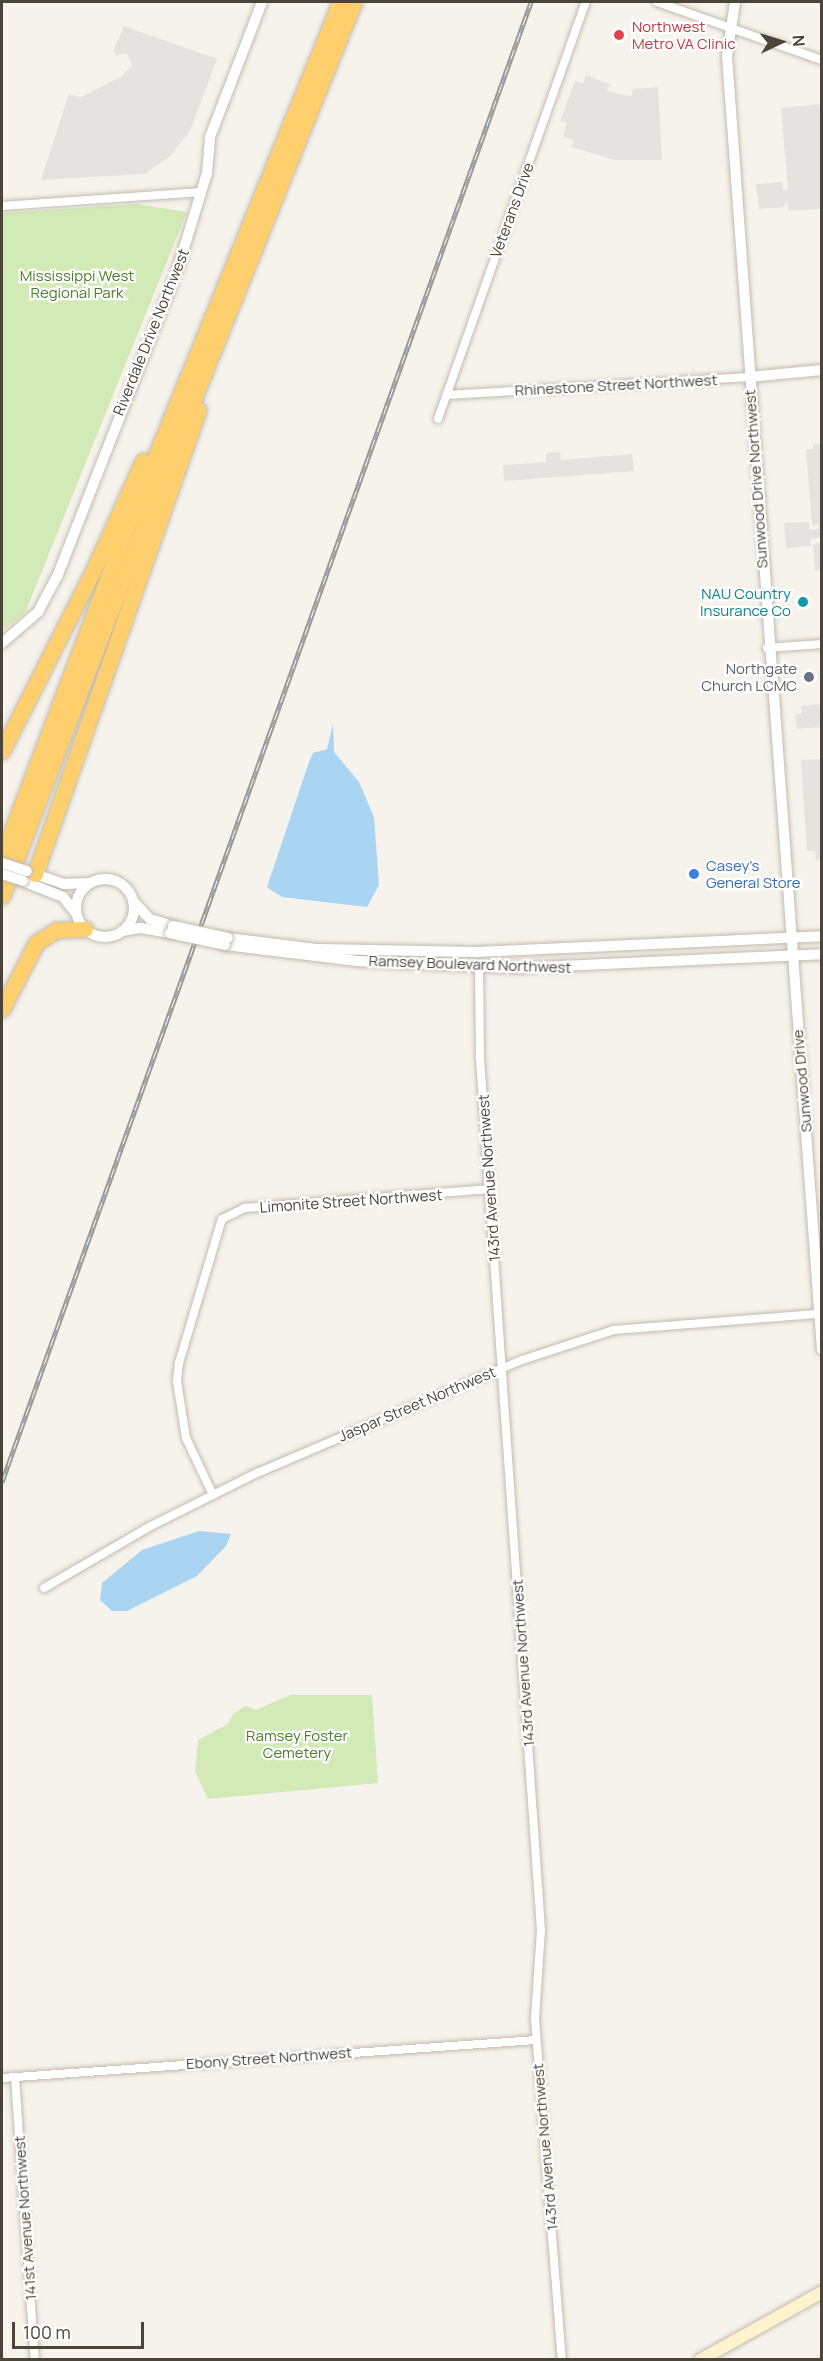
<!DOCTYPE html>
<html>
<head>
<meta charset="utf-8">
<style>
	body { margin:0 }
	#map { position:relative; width:823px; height:2361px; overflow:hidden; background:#f6f3ec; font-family:Manrope,sans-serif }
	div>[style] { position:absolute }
	.green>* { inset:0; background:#d2eab5 }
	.parking>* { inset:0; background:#e5e3e0 }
	.water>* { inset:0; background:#a9d4f2 }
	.roads { filter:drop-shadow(0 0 2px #c2bbae) drop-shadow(0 0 2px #c2bbae) }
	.minor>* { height:8px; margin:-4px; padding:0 4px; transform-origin:4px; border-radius:4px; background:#fff }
	.tertiary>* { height:10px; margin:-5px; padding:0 5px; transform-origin:5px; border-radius:5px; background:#fff }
	.tertiary>.ring { margin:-5px; padding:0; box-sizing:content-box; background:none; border:10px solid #fff; border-radius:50% }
	.secondary>* { height:12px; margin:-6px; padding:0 6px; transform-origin:6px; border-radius:6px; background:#fff3cd }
	.motorway>* { height:15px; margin:-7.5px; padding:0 7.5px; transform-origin:7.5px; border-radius:7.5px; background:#ffcf6e }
	.rail>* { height:5px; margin-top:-2.5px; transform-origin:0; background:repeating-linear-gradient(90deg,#fff 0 9px,#9a9a9a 0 18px); box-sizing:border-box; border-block:2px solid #9a9a9a }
	.bridges { filter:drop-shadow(0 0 2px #c2bbae) drop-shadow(0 0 2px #c2bbae) }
	.tertiary-bridge>* { height:10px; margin:-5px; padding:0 5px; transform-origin:5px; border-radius:5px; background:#fff }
	.dots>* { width:16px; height:16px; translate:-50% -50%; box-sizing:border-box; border:3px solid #fff; border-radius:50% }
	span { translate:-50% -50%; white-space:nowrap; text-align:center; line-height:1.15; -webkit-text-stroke:4.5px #fff; paint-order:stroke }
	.health-label { font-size:15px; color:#be3a42 }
	.left { translate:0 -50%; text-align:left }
	.street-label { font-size:15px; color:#4b4439 }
	.park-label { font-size:15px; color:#4a7f2a }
	.culture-label { font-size:15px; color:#0d838f }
	.right { translate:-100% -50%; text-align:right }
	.worship-label { font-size:15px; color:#5b616d }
	.shop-label { font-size:15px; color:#366cbe }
	.frame { position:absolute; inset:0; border:3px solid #4b4439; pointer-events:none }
	.north { position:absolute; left:751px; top:12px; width:60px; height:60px; -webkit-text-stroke:4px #fff; paint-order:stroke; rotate:86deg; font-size:16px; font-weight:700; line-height:24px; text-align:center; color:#4b4439 }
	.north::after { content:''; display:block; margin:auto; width:21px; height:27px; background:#4b4439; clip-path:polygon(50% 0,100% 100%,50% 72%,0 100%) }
	.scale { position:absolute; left:12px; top:2322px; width:132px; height:27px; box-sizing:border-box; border:3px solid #4b4439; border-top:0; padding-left:8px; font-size:18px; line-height:21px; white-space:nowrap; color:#4b4439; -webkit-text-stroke:4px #fff; paint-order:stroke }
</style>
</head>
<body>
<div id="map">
	<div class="green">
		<div style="clip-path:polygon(137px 204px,187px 212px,25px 613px,2px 631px,2px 213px)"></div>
		<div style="clip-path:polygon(290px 1695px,372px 1695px,378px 1783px,208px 1799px,195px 1772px,198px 1740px,228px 1724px,233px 1714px,245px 1706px,256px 1710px)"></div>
	</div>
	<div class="parking">
		<div style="clip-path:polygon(124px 26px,217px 59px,190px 131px,170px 156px,145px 174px,41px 180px,69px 94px,81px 97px,122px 76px,132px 65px,127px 54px,116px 55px,113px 51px)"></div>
		<div style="clip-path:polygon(586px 75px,610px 84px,607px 91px,624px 95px,632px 96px,633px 89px,658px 87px,662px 160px,615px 160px,571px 147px,574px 140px,563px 137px,567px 123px,560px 121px,575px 81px,583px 83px)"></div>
		<div style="clip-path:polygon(821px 104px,821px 209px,788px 211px,787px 199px,784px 207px,759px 209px,756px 184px,782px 182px,783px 190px,788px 189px,781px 108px)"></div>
		<div style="clip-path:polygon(813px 444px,822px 444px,822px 571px,815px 571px,813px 544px,820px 543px,820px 538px,810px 539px,811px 546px,786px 548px,784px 523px,809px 522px,809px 530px,819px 529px,819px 525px,812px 525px,806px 450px,813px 449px)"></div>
		<div style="clip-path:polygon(560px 452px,561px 460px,632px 454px,634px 471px,504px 481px,503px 465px,546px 462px,546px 453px)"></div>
		<div style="clip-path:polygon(821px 704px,821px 727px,797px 729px,795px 714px,802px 714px,801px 706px)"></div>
		<div style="clip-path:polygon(821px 759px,821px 859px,816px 860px,815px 851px,807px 851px,801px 760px)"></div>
	</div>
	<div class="water">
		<div style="clip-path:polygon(333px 724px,334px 752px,359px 782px,374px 817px,379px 885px,367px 907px,282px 897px,267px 887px,309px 762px,313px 753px,327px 749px)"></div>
		<div style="clip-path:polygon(199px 1531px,231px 1534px,226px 1546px,197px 1576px,127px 1611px,112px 1611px,100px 1600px,102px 1583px,142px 1550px)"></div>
	</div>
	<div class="roads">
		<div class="minor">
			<div style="left:657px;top:2px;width:175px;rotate:19.4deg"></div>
			<div style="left:2px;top:206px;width:200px;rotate:-4deg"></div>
			<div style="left:447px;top:395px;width:303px;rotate:-3.4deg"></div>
			<div style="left:438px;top:419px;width:442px;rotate:-70.5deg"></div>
			<div style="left:767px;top:648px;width:55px;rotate:-4.2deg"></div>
			<div style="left:479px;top:965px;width:93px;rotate:89.4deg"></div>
			<div style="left:480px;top:1058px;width:874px;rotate:86deg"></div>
			<div style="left:541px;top:1930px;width:89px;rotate:93.9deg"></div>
			<div style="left:535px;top:2019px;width:342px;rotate:85.5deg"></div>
			<div style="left:213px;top:1495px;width:63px;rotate:-115.3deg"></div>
			<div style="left:186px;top:1438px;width:58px;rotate:-99deg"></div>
			<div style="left:177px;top:1381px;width:18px;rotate:-84deg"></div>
			<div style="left:179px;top:1363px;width:150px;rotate:-73.4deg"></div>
			<div style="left:222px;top:1219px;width:25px;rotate:-26deg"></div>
			<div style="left:245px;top:1208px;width:246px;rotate:-4.4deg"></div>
			<div style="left:44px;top:1588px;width:124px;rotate:-30.1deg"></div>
			<div style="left:151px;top:1526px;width:119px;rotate:-26.6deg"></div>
			<div style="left:257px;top:1473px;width:288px;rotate:-23.1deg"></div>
			<div style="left:522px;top:1360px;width:97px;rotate:-18.1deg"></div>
			<div style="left:614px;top:1330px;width:206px;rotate:-4.5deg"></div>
			<div style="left:15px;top:2077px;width:284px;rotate:86deg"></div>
			<div style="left:2px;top:2078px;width:535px;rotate:-4.07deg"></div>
		</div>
		<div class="tertiary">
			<div style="left:735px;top:2px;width:55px;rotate:98.4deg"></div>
			<div style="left:727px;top:56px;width:1297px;rotate:85.8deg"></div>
			<div style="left:749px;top:377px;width:73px;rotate:-5.5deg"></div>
			<div style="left:2px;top:643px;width:48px;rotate:-40.7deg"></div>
			<div style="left:38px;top:612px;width:40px;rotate:-62deg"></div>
			<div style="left:57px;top:577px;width:329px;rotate:-68.6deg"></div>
			<div style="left:177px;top:271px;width:102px;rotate:-73deg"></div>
			<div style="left:207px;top:173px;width:36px;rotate:-85deg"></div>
			<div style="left:210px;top:137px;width:145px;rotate:-68.9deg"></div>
			<div style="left:29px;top:872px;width:37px;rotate:19deg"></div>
			<div style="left:64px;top:884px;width:26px;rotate:-2deg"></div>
			<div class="ring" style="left:76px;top:879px;width:48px;height:48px"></div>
			<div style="left:23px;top:881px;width:43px;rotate:21.8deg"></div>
			<div style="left:63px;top:897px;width:21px;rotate:51deg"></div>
			<div style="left:133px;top:901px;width:25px;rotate:47deg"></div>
			<div style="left:150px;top:919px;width:24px;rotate:17deg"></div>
			<div style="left:122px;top:931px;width:19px;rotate:-9deg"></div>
			<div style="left:141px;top:928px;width:29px;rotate:10deg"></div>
			<div style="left:228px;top:938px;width:91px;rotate:7deg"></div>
			<div style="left:318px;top:949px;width:158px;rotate:1.1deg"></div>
			<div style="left:476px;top:952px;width:346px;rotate:-2.6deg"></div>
			<div style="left:225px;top:945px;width:133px;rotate:6.9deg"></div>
			<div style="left:357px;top:961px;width:160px;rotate:2.5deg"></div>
			<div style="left:517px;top:968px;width:305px;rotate:-2.6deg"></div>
		</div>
		<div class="secondary">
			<div style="left:700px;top:2360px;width:140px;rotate:-29.1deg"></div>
		</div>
		<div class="motorway">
			<div style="left:2px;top:751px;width:202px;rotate:-63.2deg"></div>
			<div style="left:93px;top:571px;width:121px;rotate:-65.6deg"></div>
			<div style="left:2px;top:857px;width:361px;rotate:-69.3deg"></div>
			<div style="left:130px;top:519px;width:558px;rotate:-67.89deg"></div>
			<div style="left:35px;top:874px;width:492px;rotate:-70.6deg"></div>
			<div style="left:2px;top:896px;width:443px;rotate:-69.1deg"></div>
			<div style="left:160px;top:482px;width:518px;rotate:-67.99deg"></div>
			<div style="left:2px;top:1009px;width:74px;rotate:-62.7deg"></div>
			<div style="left:36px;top:943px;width:24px;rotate:-33deg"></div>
			<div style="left:56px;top:930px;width:29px;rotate:-2deg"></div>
		</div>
	</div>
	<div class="rail">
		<div style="left:2px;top:1482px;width:1572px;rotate:-70.33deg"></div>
	</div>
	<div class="bridges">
		<div class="tertiary-bridge">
			<div style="left:2px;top:863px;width:26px;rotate:18deg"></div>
			<div style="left:2px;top:874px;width:22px;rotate:18deg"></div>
			<div style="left:173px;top:926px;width:56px;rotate:12.3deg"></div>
			<div style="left:170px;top:933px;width:56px;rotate:12.3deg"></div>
		</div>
	</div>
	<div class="dots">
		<div style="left:619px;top:35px;background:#e0444e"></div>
		<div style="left:803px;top:602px;background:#0f9aa8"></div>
		<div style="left:809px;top:677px;background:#6b7280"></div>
		<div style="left:694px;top:874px;background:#3f7fe0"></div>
	</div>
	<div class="health-label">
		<span class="left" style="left:632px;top:35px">Northwest<br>Metro VA Clinic</span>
	</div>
	<div class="street-label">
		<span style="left:512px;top:210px;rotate:-70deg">Veterans Drive</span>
		<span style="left:151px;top:332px;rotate:-68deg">Riverdale Drive Northwest</span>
		<span style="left:616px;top:385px;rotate:-3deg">Rhinestone Street Northwest</span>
		<span style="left:756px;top:479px;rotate:-94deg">Sunwood Drive Northwest</span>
		<span style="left:470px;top:964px;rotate:2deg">Ramsey Boulevard Northwest</span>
		<span style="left:802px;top:1081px;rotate:-95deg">Sunwood Drive</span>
		<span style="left:489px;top:1178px;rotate:-94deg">143rd Avenue Northwest</span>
		<span style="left:351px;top:1201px;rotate:-4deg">Limonite Street Northwest</span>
		<span style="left:417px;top:1404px;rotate:-23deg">Jaspar Street Northwest</span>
		<span style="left:523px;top:1663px;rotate:-94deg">143rd Avenue Northwest</span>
		<span style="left:269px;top:2058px;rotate:-4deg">Ebony Street Northwest</span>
		<span style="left:545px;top:2147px;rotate:-95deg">143rd Avenue Northwest</span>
		<span style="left:25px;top:2218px;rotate:-94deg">141st Avenue Northwest</span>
	</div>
	<div class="park-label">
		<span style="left:77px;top:284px">Mississippi West<br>Regional Park</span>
		<span style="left:297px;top:1744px">Ramsey Foster<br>Cemetery</span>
	</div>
	<div class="culture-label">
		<span class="right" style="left:791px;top:602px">NAU Country<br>Insurance Co</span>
	</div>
	<div class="worship-label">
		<span class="right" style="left:797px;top:677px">Northgate<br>Church LCMC</span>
	</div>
	<div class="shop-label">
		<span class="left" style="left:706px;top:874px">Casey's<br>General Store</span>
	</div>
	<div class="frame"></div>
	<div class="north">N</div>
	<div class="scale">100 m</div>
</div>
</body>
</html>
